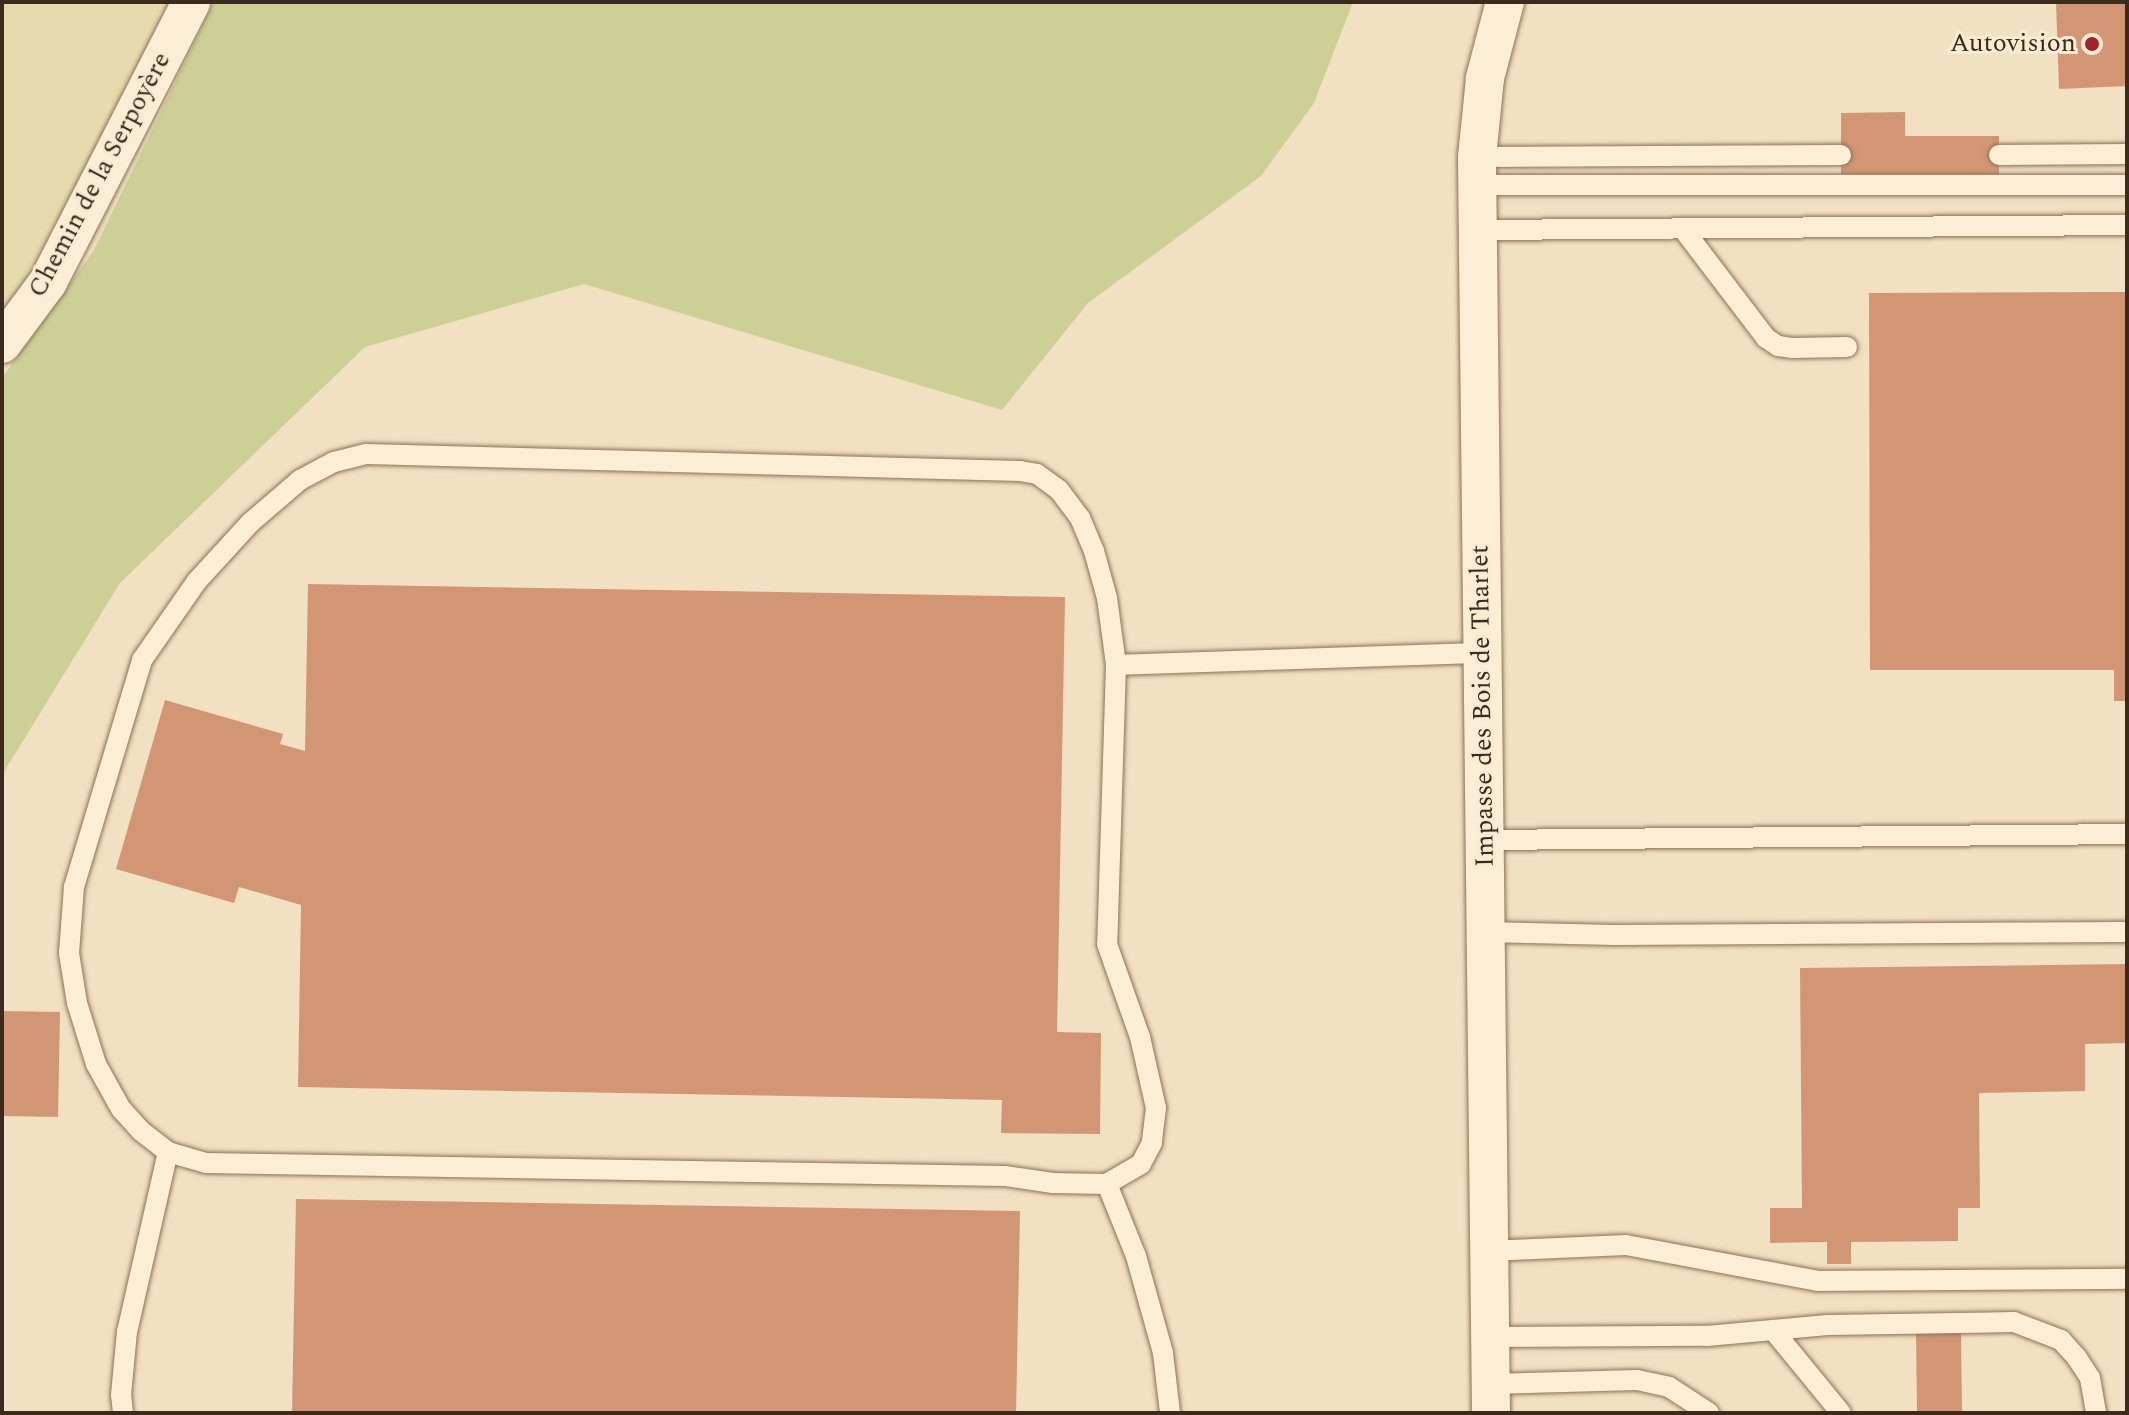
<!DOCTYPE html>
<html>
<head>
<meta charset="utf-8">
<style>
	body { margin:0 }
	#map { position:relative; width:2129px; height:1415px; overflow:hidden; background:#f1e0c1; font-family:Spectral,serif }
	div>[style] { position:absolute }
	.farmland>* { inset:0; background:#e7dbae }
	.green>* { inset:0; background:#ccd094 }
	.building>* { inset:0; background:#d29674 }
	.roads { filter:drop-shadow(0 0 2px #8c7157) drop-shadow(0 0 2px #8c7157) }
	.lane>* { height:20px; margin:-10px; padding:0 10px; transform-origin:10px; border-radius:10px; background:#fbeed5 }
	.street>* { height:38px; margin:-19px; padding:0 19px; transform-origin:19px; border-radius:19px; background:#fbeed5 }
	.dots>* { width:22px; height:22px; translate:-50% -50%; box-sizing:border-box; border:4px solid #f8ebd2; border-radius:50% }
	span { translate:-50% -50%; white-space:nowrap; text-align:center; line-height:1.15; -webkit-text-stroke:6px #f8ebd2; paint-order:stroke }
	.poi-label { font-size:26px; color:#3b2a1d }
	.right { translate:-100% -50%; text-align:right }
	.street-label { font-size:26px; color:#3b2a1d }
	.frame { position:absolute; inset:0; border:4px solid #3b2a1d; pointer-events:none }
</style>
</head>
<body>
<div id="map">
	<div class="farmland">
		<div style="clip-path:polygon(2px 2px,169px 2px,150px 47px,23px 284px,2px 311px)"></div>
	</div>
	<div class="green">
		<div style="clip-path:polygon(214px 2px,1353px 2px,1314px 103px,1261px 176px,1088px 303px,1002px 410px,584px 284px,365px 347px,120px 583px,2px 775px,2px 378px,94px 250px)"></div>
	</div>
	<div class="building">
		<div style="clip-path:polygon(2056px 2px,2127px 2px,2127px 86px,2059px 89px)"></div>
		<div style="clip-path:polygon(1905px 112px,1905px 136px,1999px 136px,1999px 174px,1841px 174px,1841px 113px)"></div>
		<div style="clip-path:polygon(2127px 292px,2127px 701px,2114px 701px,2114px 670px,1870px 670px,1869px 293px)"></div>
		<div style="clip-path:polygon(308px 584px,1065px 597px,1057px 1032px,1101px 1033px,1100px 1134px,1001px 1133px,1002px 1100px,298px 1087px,301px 905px,239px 887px,234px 903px,116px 869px,165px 700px,283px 734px,280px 744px,305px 751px)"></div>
		<div style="clip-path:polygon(2127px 964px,2127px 1043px,2085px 1044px,2085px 1091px,1979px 1093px,1980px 1208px,1958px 1208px,1958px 1241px,1851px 1242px,1851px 1264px,1827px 1264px,1827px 1242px,1770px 1243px,1770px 1208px,1802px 1208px,1800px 968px)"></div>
		<div style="clip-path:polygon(3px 1011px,60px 1012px,58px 1117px,2px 1116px)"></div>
		<div style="clip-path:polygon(296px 1199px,1020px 1211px,1016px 1413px,292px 1413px)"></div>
		<div style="clip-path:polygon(1961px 1333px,1962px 1413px,1917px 1413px,1916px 1334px)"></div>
	</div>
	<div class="roads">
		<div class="lane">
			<div style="left:1999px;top:155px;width:128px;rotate:-0.4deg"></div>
			<div style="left:1477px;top:157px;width:364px;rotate:-0.3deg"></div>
			<div style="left:1477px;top:185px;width:650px"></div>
			<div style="left:1683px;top:229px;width:137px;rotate:52.7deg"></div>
			<div style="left:1766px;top:338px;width:14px;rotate:34deg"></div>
			<div style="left:1778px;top:346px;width:14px;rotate:8deg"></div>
			<div style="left:1792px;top:348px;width:55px;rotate:-1deg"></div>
			<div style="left:1479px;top:230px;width:648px;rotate:-0.44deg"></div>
			<div style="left:1116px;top:665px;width:279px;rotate:91.8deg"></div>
			<div style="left:1107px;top:944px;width:99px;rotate:70.5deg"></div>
			<div style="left:1140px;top:1037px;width:73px;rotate:77.3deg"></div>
			<div style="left:1156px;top:1108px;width:35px;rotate:97deg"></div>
			<div style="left:1152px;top:1143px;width:24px;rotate:118deg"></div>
			<div style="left:1141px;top:1164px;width:39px;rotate:150deg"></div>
			<div style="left:1107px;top:1184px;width:54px;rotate:-178.9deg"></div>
			<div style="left:1053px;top:1183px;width:49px;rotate:-171.7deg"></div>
			<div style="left:1005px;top:1176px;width:799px;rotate:-179.07deg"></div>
			<div style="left:206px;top:1163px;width:40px;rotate:-164deg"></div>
			<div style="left:168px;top:1152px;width:34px;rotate:-142deg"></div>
			<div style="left:141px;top:1131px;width:30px;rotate:-132deg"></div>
			<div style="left:121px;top:1109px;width:51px;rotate:-119.1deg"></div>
			<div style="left:96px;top:1064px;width:64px;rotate:-107.3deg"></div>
			<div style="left:77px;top:1003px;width:51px;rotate:-99.1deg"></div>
			<div style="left:69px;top:953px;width:66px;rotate:-85.7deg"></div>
			<div style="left:74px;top:887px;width:237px;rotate:-73.3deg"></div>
			<div style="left:142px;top:660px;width:96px;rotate:-55.2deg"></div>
			<div style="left:197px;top:581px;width:79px;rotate:-47.6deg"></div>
			<div style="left:250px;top:523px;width:66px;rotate:-40.7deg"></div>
			<div style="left:300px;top:480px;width:38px;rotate:-28deg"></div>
			<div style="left:334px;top:462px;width:33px;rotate:-14deg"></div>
			<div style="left:366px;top:454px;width:654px;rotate:1.49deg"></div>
			<div style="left:1020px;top:471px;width:17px;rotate:10deg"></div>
			<div style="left:1037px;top:474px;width:27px;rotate:36deg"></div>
			<div style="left:1059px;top:490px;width:35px;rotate:53deg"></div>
			<div style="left:1080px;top:518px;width:36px;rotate:67deg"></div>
			<div style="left:1094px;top:551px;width:49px;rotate:74.5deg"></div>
			<div style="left:1107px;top:598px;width:68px;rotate:82.3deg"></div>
			<div style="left:1116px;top:665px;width:366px;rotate:-1.9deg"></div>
			<div style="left:1484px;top:840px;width:643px;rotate:-0.53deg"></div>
			<div style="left:1485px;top:932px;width:129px;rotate:1.3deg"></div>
			<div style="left:1614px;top:935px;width:513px;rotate:-0.34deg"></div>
			<div style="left:1107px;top:1184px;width:78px;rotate:68.1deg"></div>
			<div style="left:1136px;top:1256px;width:101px;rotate:74.4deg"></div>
			<div style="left:1163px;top:1353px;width:60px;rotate:83.3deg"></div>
			<div style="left:1488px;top:1251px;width:138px;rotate:-2.5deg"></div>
			<div style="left:1626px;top:1245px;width:195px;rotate:10.6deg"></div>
			<div style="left:1818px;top:1281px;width:309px;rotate:-0.4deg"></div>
			<div style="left:1773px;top:1330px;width:107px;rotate:50.7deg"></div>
			<div style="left:1490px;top:1337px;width:217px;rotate:-0.3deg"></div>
			<div style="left:1707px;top:1336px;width:121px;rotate:-5.2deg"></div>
			<div style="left:1828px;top:1325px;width:186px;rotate:-0.9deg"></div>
			<div style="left:2014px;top:1322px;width:50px;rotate:21deg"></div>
			<div style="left:2061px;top:1340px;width:24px;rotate:48deg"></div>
			<div style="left:2077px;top:1358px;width:24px;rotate:57deg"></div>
			<div style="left:2090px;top:1378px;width:36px;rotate:80deg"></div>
			<div style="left:1490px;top:1384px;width:147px;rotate:-1.6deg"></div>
			<div style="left:1637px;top:1380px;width:33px;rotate:12deg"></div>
			<div style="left:1669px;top:1387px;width:48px;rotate:33deg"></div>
			<div style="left:123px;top:1413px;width:18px;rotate:-96deg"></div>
			<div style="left:121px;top:1395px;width:63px;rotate:-84.6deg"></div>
			<div style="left:127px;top:1332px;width:185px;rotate:-77.2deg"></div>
		</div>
		<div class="street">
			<div style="left:2px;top:344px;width:77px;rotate:-53.4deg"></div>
			<div style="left:48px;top:282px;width:314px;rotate:-62.9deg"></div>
			<div style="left:1491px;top:1413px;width:1256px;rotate:-90.64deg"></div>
			<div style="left:1477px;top:157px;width:79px;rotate:-84.2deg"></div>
			<div style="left:1485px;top:78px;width:79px;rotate:-75.3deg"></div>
		</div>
	</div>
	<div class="dots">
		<div style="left:2092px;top:44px;background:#a0232a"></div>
	</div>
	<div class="poi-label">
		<span class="right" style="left:2076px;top:44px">Autovision</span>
	</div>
	<div class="street-label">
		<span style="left:100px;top:175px;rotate:-62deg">Chemin de la Serpoyère</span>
		<span style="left:1483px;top:706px;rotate:-91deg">Impasse des Bois de Tharlet</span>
	</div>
	<div class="frame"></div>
</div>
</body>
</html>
